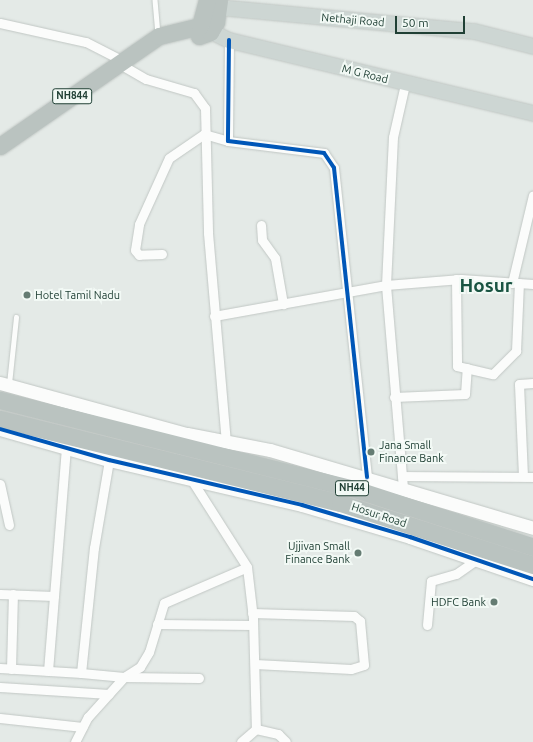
<!DOCTYPE html>
<html>
<head>
<meta charset="utf-8">
<style>
	body { margin:0 }
	#map { position:relative; width:533px; height:742px; overflow:hidden; background:#e4eae7; font-family:Ubuntu,sans-serif }
	div>[style] { position:absolute }
	.roads { filter:drop-shadow(0 0 1px #c1c7c4) drop-shadow(0 0 1px #c1c7c4) }
	.lane>* { height:4.5px; margin:-2.25px; padding:0 2.25px; transform-origin:2.25px; border-radius:2.25px; background:#fbfcfb }
	.street>* { height:9px; margin:-4.5px; padding:0 4.5px; transform-origin:4.5px; border-radius:4.5px; background:#fbfcfb }
	.secondary>* { height:13px; margin:-6.5px; padding:0 6.5px; transform-origin:6.5px; border-radius:6.5px; background:#fbfcfb }
	.primary>* { height:15px; margin:-7.5px; padding:0 7.5px; transform-origin:7.5px; border-radius:7.5px; background:#cdd6d3 }
	.highway>* { height:17px; margin:-8.5px; padding:0 8.5px; transform-origin:8.5px; border-radius:8.5px; background:#bac3c0 }
	.cycleway>* { height:4px; margin:-2px; padding:0 2px; transform-origin:2px; border-radius:2px; background:#0057b8 }
	.dots>* { width:11px; height:11px; translate:-50% -50%; box-sizing:border-box; border:2px solid #f2f9f5; border-radius:50% }
	span { translate:-50% -50%; white-space:nowrap; text-align:center; line-height:1.15; -webkit-text-stroke:4px #f2f9f5; paint-order:stroke }
	.shield-label span { padding:1px 3px; background:#f2f9f5; border:1px solid; border-radius:3px; -webkit-text-stroke-width:0 }
	.shield-label { font-size:10px; color:#204035; font-weight:700 }
	.street-label { font-size:11px; color:#204035 }
	.poi-label { font-size:11px; color:#204035 }
	.left { translate:0 -50%; text-align:left }
	.right { translate:-100% -50%; text-align:right }
	.town-label { font-size:19px; color:#195442; font-weight:700 }
	.scale { position:absolute; left:395px; top:16px; width:70px; height:18px; box-sizing:border-box; border:2px solid #204035; border-top:0; padding-left:5px; font-size:12px; line-height:14px; white-space:nowrap; color:#204035; -webkit-text-stroke:3px #f2f9f5; paint-order:stroke }
</style>
</head>
<body>
<div id="map">
	<div class="roads">
		<div class="lane">
			<div style="left:155px;top:0;width:32px;rotate:85deg"></div>
			<div style="left:9px;top:384px;width:67px;rotate:-84deg"></div>
		</div>
		<div class="street">
			<div style="left:0;top:23px;width:88px;rotate:12.5deg"></div>
			<div style="left:86px;top:42px;width:39px;rotate:27deg"></div>
			<div style="left:229px;top:40px;width:101px;rotate:90.6deg"></div>
			<div style="left:228px;top:141px;width:97px;rotate:7.1deg"></div>
			<div style="left:324px;top:153px;width:18px;rotate:56deg"></div>
			<div style="left:334px;top:168px;width:311px;rotate:83.9deg"></div>
			<div style="left:118px;top:63px;width:32px;rotate:30deg"></div>
			<div style="left:146px;top:79px;width:50px;rotate:16.3deg"></div>
			<div style="left:194px;top:93px;width:19px;rotate:54deg"></div>
			<div style="left:205px;top:108px;width:125px;rotate:88.6deg"></div>
			<div style="left:208px;top:233px;width:209px;rotate:85.1deg"></div>
			<div style="left:261px;top:225px;width:15px;rotate:86deg"></div>
			<div style="left:262px;top:240px;width:22px;rotate:54deg"></div>
			<div style="left:275px;top:258px;width:47px;rotate:80.1deg"></div>
			<div style="left:162px;top:254px;width:23px;rotate:178deg"></div>
			<div style="left:139px;top:255px;width:6px;rotate:-129deg"></div>
			<div style="left:135px;top:250px;width:26px;rotate:-81deg"></div>
			<div style="left:139px;top:224px;width:72px;rotate:-65.6deg"></div>
			<div style="left:169px;top:158px;width:42px;rotate:-34.4deg"></div>
			<div style="left:204px;top:134px;width:25px;rotate:16deg"></div>
			<div style="left:456px;top:279px;width:87px;rotate:89.3deg"></div>
			<div style="left:457px;top:366px;width:37px;rotate:13deg"></div>
			<div style="left:493px;top:374px;width:33px;rotate:-45deg"></div>
			<div style="left:516px;top:351px;width:68px;rotate:-87.5deg"></div>
			<div style="left:512px;top:283px;width:90px;rotate:-76.6deg"></div>
			<div style="left:214px;top:316px;width:175px;rotate:-10.2deg"></div>
			<div style="left:386px;top:285px;width:75px;rotate:-4.6deg"></div>
			<div style="left:461px;top:279px;width:72px;rotate:4deg"></div>
			<div style="left:394px;top:397px;width:71px;rotate:-2.4deg"></div>
			<div style="left:465px;top:394px;width:26px;rotate:-86deg"></div>
			<div style="left:402px;top:476px;width:131px;rotate:0.4deg"></div>
			<div style="left:523px;top:476px;width:92px;rotate:-92.5deg"></div>
			<div style="left:519px;top:384px;width:14px;rotate:-4deg"></div>
			<div style="left:191px;top:479px;width:104px;rotate:57.5deg"></div>
			<div style="left:247px;top:567px;width:51px;rotate:83.3deg"></div>
			<div style="left:253px;top:618px;width:111px;rotate:88.5deg"></div>
			<div style="left:256px;top:729px;width:23px;rotate:13deg"></div>
			<div style="left:278px;top:734px;width:11px;rotate:45deg"></div>
			<div style="left:0;top:484px;width:42px;rotate:77.6deg"></div>
			<div style="left:403px;top:488px;width:204px;rotate:-94.8deg"></div>
			<div style="left:386px;top:285px;width:148px;rotate:-87.3deg"></div>
			<div style="left:393px;top:137px;width:54px;rotate:-77.2deg"></div>
			<div style="left:0;top:594px;width:54px;rotate:2.1deg"></div>
			<div style="left:252px;top:613px;width:102px;rotate:1.7deg"></div>
			<div style="left:354px;top:616px;width:8px;rotate:40deg"></div>
			<div style="left:360px;top:621px;width:44px;rotate:84.8deg"></div>
			<div style="left:364px;top:665px;width:14px;rotate:163deg"></div>
			<div style="left:351px;top:669px;width:96px;rotate:-177deg"></div>
			<div style="left:157px;top:624px;width:96px;rotate:0.6deg"></div>
			<div style="left:427px;top:625px;width:44px;rotate:-84.8deg"></div>
			<div style="left:431px;top:581px;width:26px;rotate:-16deg"></div>
			<div style="left:456px;top:574px;width:24px;rotate:-35deg"></div>
			<div style="left:0;top:668px;width:82px;rotate:3.5deg"></div>
			<div style="left:11px;top:669px;width:75px;rotate:-88.5deg"></div>
			<div style="left:48px;top:671px;width:224px;rotate:-85.4deg"></div>
			<div style="left:124px;top:677px;width:19px;rotate:-32deg"></div>
			<div style="left:140px;top:667px;width:17px;rotate:-59deg"></div>
			<div style="left:149px;top:652px;width:51px;rotate:-73deg"></div>
			<div style="left:164px;top:603px;width:90px;rotate:-23.4deg"></div>
			<div style="left:124px;top:677px;width:75px;rotate:0.8deg"></div>
			<div style="left:0;top:687px;width:109px;rotate:3.7deg"></div>
			<div style="left:0;top:718px;width:83px;rotate:6.2deg"></div>
			<div style="left:75px;top:742px;width:28px;rotate:-63deg"></div>
			<div style="left:88px;top:717px;width:54px;rotate:-48deg"></div>
			<div style="left:124px;top:677px;width:43px;rotate:-174.7deg"></div>
			<div style="left:81px;top:673px;width:126px;rotate:-84.1deg"></div>
			<div style="left:94px;top:548px;width:89px;rotate:-80.3deg"></div>
			<div style="left:241px;top:742px;width:20px;rotate:-41deg"></div>
		</div>
		<div class="secondary">
			<div style="left:0;top:383px;width:194px;rotate:15.3deg"></div>
			<div style="left:187px;top:434px;width:85px;rotate:10.9deg"></div>
			<div style="left:270px;top:450px;width:274px;rotate:16.5deg"></div>
			<div style="left:0;top:429px;width:113px;rotate:15.9deg"></div>
			<div style="left:109px;top:460px;width:198px;rotate:13.1deg"></div>
			<div style="left:302px;top:505px;width:113px;rotate:16.5deg"></div>
			<div style="left:410px;top:537px;width:130px;rotate:18.9deg"></div>
		</div>
		<div class="primary">
			<div style="left:208px;top:6px;width:267px;rotate:5.4deg"></div>
			<div style="left:474px;top:31px;width:61px;rotate:14.3deg"></div>
			<div style="left:200px;top:26px;width:32px;rotate:26deg"></div>
			<div style="left:229px;top:40px;width:313px;rotate:13.5deg"></div>
		</div>
		<div class="highway">
			<div style="left:199px;top:36px;width:12px;rotate:-20deg"></div>
			<div style="left:210px;top:32px;width:12px;rotate:-59deg"></div>
			<div style="left:216px;top:22px;width:22px;rotate:-82deg"></div>
			<div style="left:0;top:146px;width:193px;rotate:-34.7deg"></div>
			<div style="left:159px;top:36px;width:42px;rotate:-13.7deg"></div>
			<div style="left:200px;top:26px;width:27px;rotate:-75deg"></div>
			<div style="left:0;top:400px;width:372px;rotate:14.1deg"></div>
			<div style="left:361px;top:491px;width:181px;rotate:18deg"></div>
			<div style="left:0;top:419px;width:350px;rotate:13.9deg"></div>
			<div style="left:340px;top:503px;width:203px;rotate:17.8deg"></div>
		</div>
	</div>
	<div class="cycleway">
		<div style="left:229px;top:40px;width:101px;rotate:90.6deg"></div>
		<div style="left:228px;top:141px;width:97px;rotate:7.1deg"></div>
		<div style="left:324px;top:153px;width:18px;rotate:56deg"></div>
		<div style="left:334px;top:168px;width:311px;rotate:83.9deg"></div>
		<div style="left:0;top:429px;width:113px;rotate:15.9deg"></div>
		<div style="left:109px;top:460px;width:198px;rotate:13.1deg"></div>
		<div style="left:302px;top:505px;width:113px;rotate:16.5deg"></div>
		<div style="left:410px;top:537px;width:130px;rotate:18.9deg"></div>
	</div>
	<div class="dots">
		<div style="left:27px;top:295px;background:#657c73"></div>
		<div style="left:371px;top:452px;background:#657c73"></div>
		<div style="left:358px;top:553px;background:#657c73"></div>
		<div style="left:494px;top:602px;background:#657c73"></div>
	</div>
	<div class="shield-label">
		<span style="left:72px;top:96px">NH844</span>
		<span style="left:352px;top:488px">NH44</span>
	</div>
	<div class="street-label">
		<span style="left:353px;top:20px;rotate:5deg">Nethaji Road</span>
		<span style="left:365px;top:74px;rotate:14deg">M G Road</span>
		<span style="left:379px;top:515px;rotate:18deg">Hosur Road</span>
	</div>
	<div class="poi-label">
		<span class="left" style="left:35px;top:295px">Hotel Tamil Nadu</span>
		<span class="left" style="left:379px;top:452px">Jana Small<br>Finance Bank</span>
		<span class="right" style="left:350px;top:553px">Ujjivan Small<br>Finance Bank</span>
		<span class="right" style="left:486px;top:602px">HDFC Bank</span>
	</div>
	<div class="town-label">
		<span style="left:486px;top:286px">Hosur</span>
	</div>
	<div class="scale">50 m</div>
</div>
</body>
</html>
